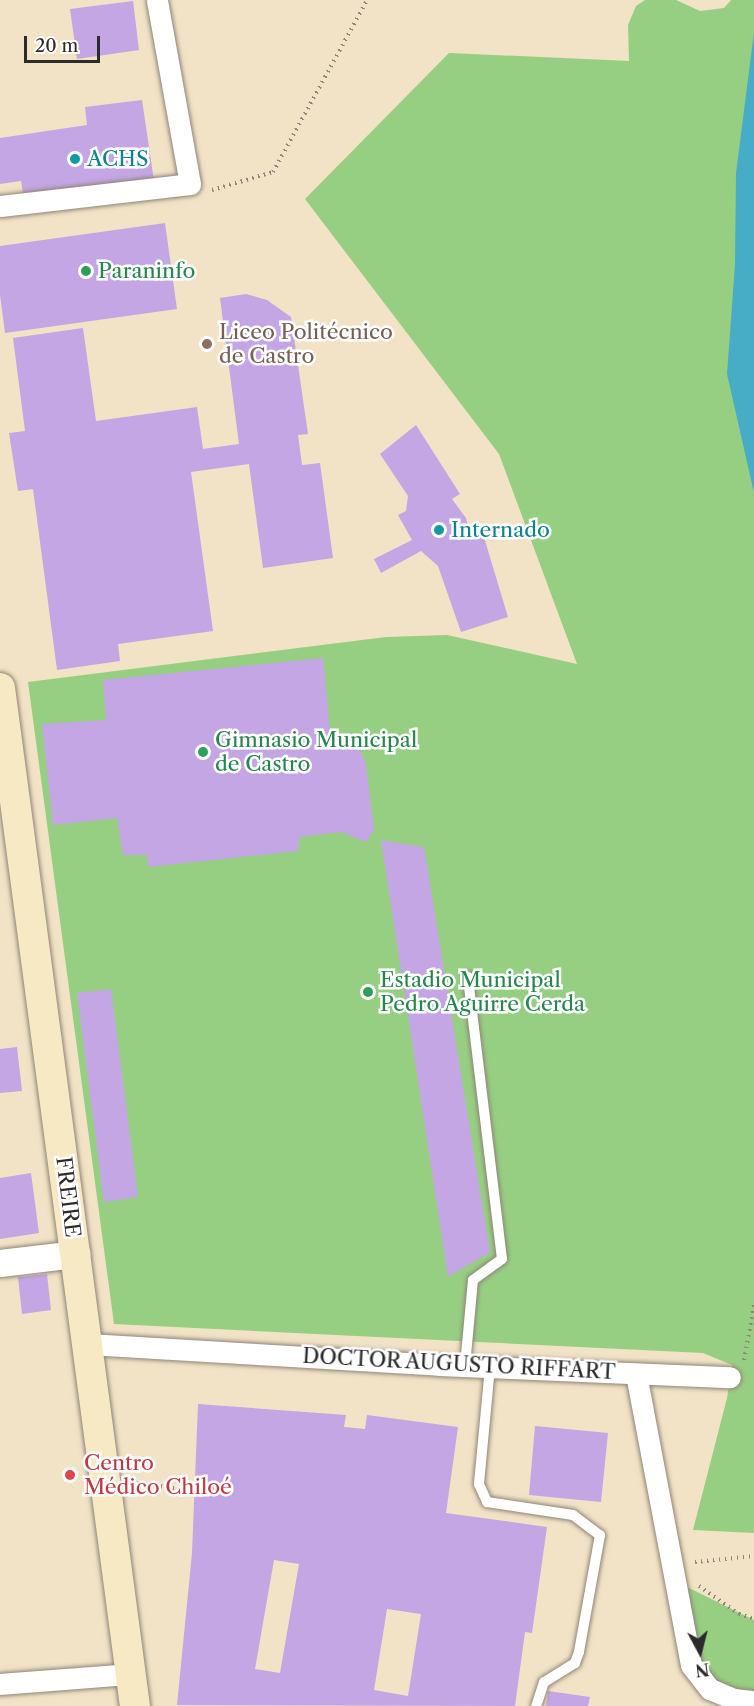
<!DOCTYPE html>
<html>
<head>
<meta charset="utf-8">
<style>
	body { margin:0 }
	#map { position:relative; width:754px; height:1706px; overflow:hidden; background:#f2e2c6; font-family:"Libre Caslon Text",serif }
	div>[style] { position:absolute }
	.green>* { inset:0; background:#97cf82 }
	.water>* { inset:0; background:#47acc6 }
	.building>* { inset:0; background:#c4a6e4 }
	.path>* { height:4px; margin-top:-2px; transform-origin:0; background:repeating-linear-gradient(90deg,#8e8678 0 1.5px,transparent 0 6px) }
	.roads { filter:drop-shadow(0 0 2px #8e8678) drop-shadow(0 0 2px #8e8678) }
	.service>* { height:10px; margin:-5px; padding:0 5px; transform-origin:5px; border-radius:5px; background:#fff }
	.minor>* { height:21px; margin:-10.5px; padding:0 10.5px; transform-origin:10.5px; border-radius:10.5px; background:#fff }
	.tertiary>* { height:27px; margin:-13.5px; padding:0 13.5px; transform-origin:13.5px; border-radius:13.5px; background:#fff }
	.secondary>* { height:30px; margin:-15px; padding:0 15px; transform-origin:15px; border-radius:15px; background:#f7e9c3 }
	.dots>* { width:16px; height:16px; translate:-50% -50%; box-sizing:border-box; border:3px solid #fff; border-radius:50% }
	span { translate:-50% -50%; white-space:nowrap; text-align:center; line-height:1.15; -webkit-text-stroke:5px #fff; paint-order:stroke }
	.culture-label { font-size:21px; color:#0d838f }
	.left { translate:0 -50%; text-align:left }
	.leisure-label { font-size:21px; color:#27864d }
	.education-label { font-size:21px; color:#785e54 }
	.street-label { font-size:21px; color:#2b2b2b }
	.health-label { font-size:21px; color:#be3a42 }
	.north { position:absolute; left:670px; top:1622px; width:60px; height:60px; -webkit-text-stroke:4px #fff; paint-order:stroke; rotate:173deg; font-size:16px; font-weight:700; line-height:24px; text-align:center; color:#2b2b2b }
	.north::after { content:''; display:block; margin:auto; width:21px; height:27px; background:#2b2b2b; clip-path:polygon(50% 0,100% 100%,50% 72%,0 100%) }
	.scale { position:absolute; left:24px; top:36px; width:76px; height:27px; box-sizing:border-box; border:3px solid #2b2b2b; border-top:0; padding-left:8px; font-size:18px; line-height:21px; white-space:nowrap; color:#2b2b2b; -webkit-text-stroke:4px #fff; paint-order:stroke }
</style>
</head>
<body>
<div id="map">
	<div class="green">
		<div style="clip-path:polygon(645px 0,676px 0,700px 11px,724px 8px,731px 0,754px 0,754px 1533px,693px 1530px,727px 1398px,732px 1365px,703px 1353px,114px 1324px,28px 682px,386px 637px,447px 635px,577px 664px,499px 454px,305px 199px,449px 53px,629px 61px,628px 25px,636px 6px)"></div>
		<div style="clip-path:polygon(683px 1585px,754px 1620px,754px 1693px,731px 1690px,708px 1680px,694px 1665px)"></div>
	</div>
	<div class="water">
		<div style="clip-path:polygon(754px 32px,754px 493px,727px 374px,735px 264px,736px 173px)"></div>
	</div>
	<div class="building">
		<div style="clip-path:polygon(133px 1px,139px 50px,77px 59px,70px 9px)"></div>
		<div style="clip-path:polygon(142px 100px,154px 181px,24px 199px,21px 181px,0 184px,0 138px,87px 125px,85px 107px)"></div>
		<div style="clip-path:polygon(165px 223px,177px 309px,5px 333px,0 295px,0 246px)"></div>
		<div style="clip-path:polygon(246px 294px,267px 300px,291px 317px,308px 434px,298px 435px,302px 465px,320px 463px,333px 558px,263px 568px,249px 464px,191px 472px,213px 631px,118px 644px,120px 661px,57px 670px,33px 489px,18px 491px,9px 433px,25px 431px,13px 338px,83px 328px,96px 421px,197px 407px,203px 449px,239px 444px,220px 298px)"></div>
		<div style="clip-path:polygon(416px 425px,460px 494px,452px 499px,466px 518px,471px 538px,483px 534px,508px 617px,461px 632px,438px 566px,421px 551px,381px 573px,374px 559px,412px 540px,398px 515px,406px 511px,408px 496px,380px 454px)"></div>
		<div style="clip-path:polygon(323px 658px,331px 740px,354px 736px,366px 764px,374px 830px,366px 842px,341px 832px,299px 837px,298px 851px,148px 867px,147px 855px,123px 855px,117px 818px,53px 825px,42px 724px,106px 720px,103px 680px)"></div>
		<div style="clip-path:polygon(381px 840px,424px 847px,490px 1252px,448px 1277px)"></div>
		<div style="clip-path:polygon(111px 989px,138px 1197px,104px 1202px,77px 993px)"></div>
		<div style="clip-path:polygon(17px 1047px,22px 1091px,0 1093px,0 1049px)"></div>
		<div style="clip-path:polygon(31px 1173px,39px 1233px,0 1239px,0 1178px)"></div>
		<div style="clip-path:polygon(47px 1274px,51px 1310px,22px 1314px,18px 1277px)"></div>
		<div style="clip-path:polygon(evenodd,198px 1404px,346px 1415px,344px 1427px,365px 1429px,367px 1415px,458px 1427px,446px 1513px,547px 1527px,532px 1633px,525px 1632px,515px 1706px,177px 1705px,192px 1553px,198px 1404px,274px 1560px,299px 1564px,280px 1673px,255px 1669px,274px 1560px,198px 1404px,387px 1609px,421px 1614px,408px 1696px,374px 1690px,387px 1609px)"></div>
		<div style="clip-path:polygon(535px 1426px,608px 1433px,601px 1502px,529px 1495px)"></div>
		<div style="clip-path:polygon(548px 1691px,590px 1697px,588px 1706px,546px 1706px)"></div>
	</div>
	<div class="path">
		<div style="left:212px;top:190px;width:64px;rotate:-16.4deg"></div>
		<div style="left:273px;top:172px;width:196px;rotate:-61.3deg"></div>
		<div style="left:744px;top:1360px;width:56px;rotate:-79.7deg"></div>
		<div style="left:137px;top:1483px;width:58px;rotate:8deg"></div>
		<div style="left:695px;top:1562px;width:59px;rotate:-5.8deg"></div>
		<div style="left:699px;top:1586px;width:49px;rotate:35deg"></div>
		<div style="left:739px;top:1614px;width:16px;rotate:18deg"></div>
	</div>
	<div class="roads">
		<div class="service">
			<div style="left:465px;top:1366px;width:86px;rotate:-84.7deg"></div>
			<div style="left:473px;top:1280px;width:36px;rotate:-36deg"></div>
			<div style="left:502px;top:1259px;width:284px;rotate:-96.9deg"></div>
			<div style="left:490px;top:1367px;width:118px;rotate:95.4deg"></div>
			<div style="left:479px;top:1484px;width:20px;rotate:66deg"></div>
			<div style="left:487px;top:1502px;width:87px;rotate:8.6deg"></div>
			<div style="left:573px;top:1515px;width:34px;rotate:37deg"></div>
			<div style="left:600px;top:1535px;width:119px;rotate:100.2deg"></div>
			<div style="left:579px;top:1652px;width:12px;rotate:110deg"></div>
			<div style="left:575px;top:1663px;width:36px;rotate:148deg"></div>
			<div style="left:544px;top:1682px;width:25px;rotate:108deg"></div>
		</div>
		<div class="minor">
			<div style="left:0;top:206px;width:191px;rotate:-6.6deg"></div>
			<div style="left:190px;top:184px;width:187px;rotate:-100.2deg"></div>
			<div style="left:88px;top:1344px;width:352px;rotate:3.4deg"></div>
			<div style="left:439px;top:1365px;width:291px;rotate:2.4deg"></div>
			<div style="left:636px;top:1374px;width:296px;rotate:79.3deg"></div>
			<div style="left:691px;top:1665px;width:31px;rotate:52deg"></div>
			<div style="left:710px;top:1689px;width:26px;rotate:23deg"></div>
			<div style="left:734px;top:1699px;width:20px;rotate:6deg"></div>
			<div style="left:0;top:1684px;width:131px;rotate:-4.4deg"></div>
		</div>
		<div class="tertiary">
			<div style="left:0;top:1263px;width:77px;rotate:-6.8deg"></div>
		</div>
		<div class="secondary">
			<div style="left:0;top:688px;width:1027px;rotate:82.45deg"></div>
		</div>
	</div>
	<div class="dots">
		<div style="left:75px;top:159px;background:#0f9aa8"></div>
		<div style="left:86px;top:271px;background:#2e9e5b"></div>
		<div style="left:207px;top:344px;background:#8d6e63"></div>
		<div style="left:439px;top:530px;background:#0f9aa8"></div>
		<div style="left:203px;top:752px;background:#2e9e5b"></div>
		<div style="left:368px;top:992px;background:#2e9e5b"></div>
		<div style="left:70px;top:1475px;background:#e0444e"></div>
	</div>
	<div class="culture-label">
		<span class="left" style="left:87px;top:159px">ACHS</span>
		<span class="left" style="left:451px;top:530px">Internado</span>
	</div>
	<div class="leisure-label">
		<span class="left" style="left:98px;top:271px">Paraninfo</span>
		<span class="left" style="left:215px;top:752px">Gimnasio Municipal<br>de Castro</span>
		<span class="left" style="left:380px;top:992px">Estadio Municipal<br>Pedro Aguirre Cerda</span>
	</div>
	<div class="education-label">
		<span class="left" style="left:219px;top:344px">Liceo Politécnico<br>de Castro</span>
	</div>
	<div class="street-label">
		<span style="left:68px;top:1197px;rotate:83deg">FREIRE</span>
		<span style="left:459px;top:1364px;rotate:3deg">DOCTOR AUGUSTO RIFFART</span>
	</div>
	<div class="health-label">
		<span class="left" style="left:84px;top:1475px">Centro<br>Médico Chiloé</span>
	</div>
	<div class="north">N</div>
	<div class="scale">20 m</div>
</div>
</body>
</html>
